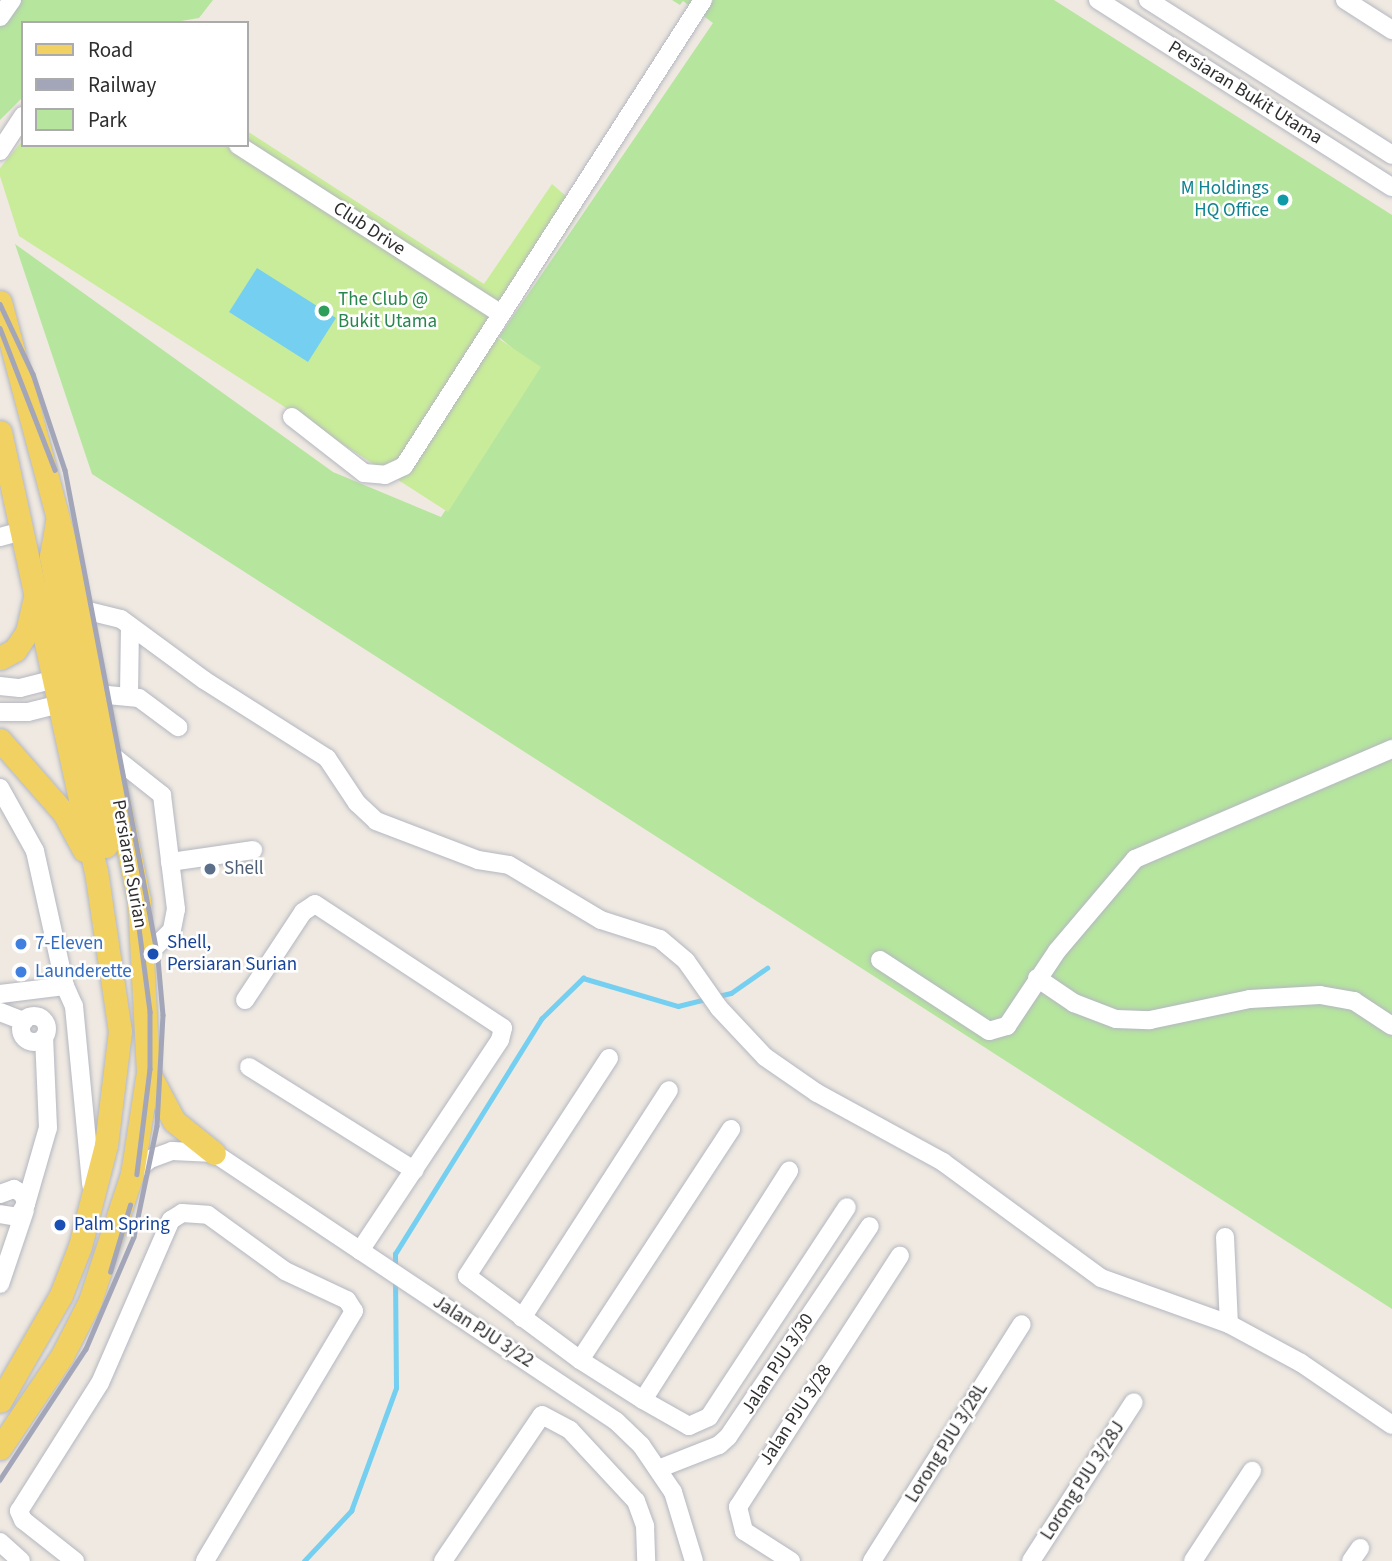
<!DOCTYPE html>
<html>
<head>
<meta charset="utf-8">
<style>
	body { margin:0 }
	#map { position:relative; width:1392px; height:1561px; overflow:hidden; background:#efe9e1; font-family:"Source Sans 3",sans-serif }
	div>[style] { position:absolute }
	.green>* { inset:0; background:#b6e59e }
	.pitch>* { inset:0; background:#c9ec9a }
	.water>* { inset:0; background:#75cff0 }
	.stream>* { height:4.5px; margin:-2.25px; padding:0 2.25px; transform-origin:2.25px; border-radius:2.25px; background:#75cff0 }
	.roads { filter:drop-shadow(0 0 2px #b4b7c1) drop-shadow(0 0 2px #b4b7c1) }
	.minor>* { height:18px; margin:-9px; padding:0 9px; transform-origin:9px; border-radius:9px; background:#fff }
	.minor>.ring { margin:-9px; padding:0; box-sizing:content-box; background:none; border:18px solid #fff; border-radius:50% }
	.major>* { height:23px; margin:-11.5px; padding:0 11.5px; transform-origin:11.5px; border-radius:11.5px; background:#f2d163 }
	.rail>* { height:4.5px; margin:-2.25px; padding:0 2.25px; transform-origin:2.25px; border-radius:2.25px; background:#a3a6b8 }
	.dots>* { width:19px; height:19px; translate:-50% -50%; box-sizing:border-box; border:4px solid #fff; border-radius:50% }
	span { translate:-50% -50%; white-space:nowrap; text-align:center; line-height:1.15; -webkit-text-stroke:5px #fff; paint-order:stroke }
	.street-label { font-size:19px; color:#2e2e2e }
	.culture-label { font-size:19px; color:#0d838f }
	.right { translate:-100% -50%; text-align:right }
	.leisure-label { font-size:19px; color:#27864d }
	.left { translate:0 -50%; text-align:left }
	.service-label { font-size:19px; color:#4e5e75 }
	.transit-label { font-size:19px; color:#164399 }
	.shop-label { font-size:19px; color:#366cbe }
	.legend { position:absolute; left:21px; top:21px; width:228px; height:126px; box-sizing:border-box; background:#fff; border:2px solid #ababab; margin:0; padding:9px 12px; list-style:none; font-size:21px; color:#2e2e2e }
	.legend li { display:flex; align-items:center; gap:14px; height:35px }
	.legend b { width:35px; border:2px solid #ababab }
</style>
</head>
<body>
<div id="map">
	<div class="green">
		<div style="clip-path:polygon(15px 0,213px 0,199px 18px,169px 23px,23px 23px,23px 97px,0 120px,0 22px)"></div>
		<div style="clip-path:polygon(672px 0,1054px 0,1392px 215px,1392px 1309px,92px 474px,15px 244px,333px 472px,441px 517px,538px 370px,499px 337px,713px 23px,683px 1px,680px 5px)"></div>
	</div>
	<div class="pitch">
		<div style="clip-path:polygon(247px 131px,484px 284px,552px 184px,581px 209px,496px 337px,541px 367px,448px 512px,19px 236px,0 176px,0 168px,23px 140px,23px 145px,247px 145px)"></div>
	</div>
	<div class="water">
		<div style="clip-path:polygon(257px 268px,336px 318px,308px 362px,229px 312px)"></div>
	</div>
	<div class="stream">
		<div style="left:718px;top:996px;width:13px;rotate:-13deg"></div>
		<div style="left:731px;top:993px;width:44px;rotate:-34.8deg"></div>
		<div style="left:395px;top:1269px;width:15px;rotate:-90deg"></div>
		<div style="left:395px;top:1254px;width:277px;rotate:-58.1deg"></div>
		<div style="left:541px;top:1019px;width:59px;rotate:-44.3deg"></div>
		<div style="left:583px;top:978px;width:99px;rotate:16.4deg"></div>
		<div style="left:678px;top:1006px;width:29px;rotate:-14deg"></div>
		<div style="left:304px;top:1561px;width:69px;rotate:-46.8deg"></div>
		<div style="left:351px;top:1511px;width:131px;rotate:-69.9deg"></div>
		<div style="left:396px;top:1388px;width:107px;rotate:-90.5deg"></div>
	</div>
	<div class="roads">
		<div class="minor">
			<div style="left:1098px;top:0;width:348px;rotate:32.5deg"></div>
			<div style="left:1148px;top:0;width:289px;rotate:32.4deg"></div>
			<div style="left:1345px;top:0;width:56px;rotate:32.6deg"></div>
			<div style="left:0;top:17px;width:21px;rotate:-55deg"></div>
			<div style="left:238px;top:145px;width:311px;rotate:32.7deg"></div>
			<div style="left:0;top:151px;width:42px;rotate:-56.7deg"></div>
			<div style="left:292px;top:417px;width:91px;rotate:37.9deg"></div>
			<div style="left:364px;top:473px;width:21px;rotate:5deg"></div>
			<div style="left:385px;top:475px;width:21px;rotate:-25deg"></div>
			<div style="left:404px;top:466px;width:554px;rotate:-57.31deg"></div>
			<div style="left:0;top:537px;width:23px;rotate:-15deg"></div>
			<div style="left:80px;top:609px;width:42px;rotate:13.7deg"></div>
			<div style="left:121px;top:619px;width:103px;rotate:36.3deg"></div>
			<div style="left:204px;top:680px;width:146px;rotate:32.4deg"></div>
			<div style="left:327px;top:758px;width:54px;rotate:56.3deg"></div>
			<div style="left:357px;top:803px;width:26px;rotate:43deg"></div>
			<div style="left:376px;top:821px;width:109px;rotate:20.9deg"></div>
			<div style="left:478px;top:860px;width:31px;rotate:9deg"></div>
			<div style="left:509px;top:865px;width:107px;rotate:30.9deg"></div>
			<div style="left:601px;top:920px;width:62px;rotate:17.9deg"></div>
			<div style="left:660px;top:939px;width:34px;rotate:40deg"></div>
			<div style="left:686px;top:961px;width:57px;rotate:54.9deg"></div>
			<div style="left:719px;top:1008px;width:67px;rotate:46.8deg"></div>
			<div style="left:765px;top:1057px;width:63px;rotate:34.7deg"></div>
			<div style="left:817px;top:1093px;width:144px;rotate:28.7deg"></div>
			<div style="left:943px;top:1162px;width:196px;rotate:36.3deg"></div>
			<div style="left:1101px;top:1278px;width:136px;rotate:19.8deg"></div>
			<div style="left:1229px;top:1324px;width:82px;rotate:28.4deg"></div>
			<div style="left:1301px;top:1363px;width:110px;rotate:34.3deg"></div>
			<div style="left:0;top:686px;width:20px;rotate:6deg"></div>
			<div style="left:20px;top:688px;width:44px;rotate:-14.3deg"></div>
			<div style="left:97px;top:694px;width:42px;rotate:5.4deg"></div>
			<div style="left:139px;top:698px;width:49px;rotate:36.6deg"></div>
			<div style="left:129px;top:696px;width:70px;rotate:-89.2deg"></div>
			<div style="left:0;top:712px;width:28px"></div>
			<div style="left:28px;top:712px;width:45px;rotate:-14deg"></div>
			<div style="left:109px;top:753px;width:68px;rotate:38.4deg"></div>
			<div style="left:162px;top:795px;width:115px;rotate:83deg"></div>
			<div style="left:176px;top:909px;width:21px;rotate:101deg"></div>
			<div style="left:172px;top:930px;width:41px;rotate:135deg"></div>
			<div style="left:0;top:788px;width:72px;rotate:60.9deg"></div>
			<div style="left:35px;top:851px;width:138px;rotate:77.5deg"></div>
			<div style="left:65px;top:986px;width:22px;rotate:66deg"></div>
			<div style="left:74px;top:1006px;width:179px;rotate:84.5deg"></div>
			<div style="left:170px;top:862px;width:84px;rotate:-8.2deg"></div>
			<div style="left:880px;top:960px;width:130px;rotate:33.1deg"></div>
			<div style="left:989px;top:1031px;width:19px;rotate:-16deg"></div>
			<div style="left:1007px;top:1026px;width:90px;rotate:-56.3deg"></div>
			<div style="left:1057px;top:951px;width:121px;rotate:-49.7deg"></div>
			<div style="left:1135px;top:859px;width:280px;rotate:-23.2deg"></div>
			<div style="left:1037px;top:978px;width:45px;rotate:34deg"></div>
			<div style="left:1074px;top:1003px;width:45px;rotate:20.9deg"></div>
			<div style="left:1116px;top:1019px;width:34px;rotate:2deg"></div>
			<div style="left:1150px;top:1020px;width:102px;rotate:-11.9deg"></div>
			<div style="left:1250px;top:999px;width:70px;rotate:-3.3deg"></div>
			<div style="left:1320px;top:995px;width:35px;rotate:10deg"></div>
			<div style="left:1354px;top:1001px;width:45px;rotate:33.3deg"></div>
			<div style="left:0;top:994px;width:65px;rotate:-7deg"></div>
			<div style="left:245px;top:1000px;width:105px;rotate:-56.6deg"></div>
			<div style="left:303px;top:912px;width:14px;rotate:-34deg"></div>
			<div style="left:315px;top:904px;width:225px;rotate:33.4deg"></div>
			<div style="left:503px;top:1028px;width:12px;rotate:104deg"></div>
			<div style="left:500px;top:1040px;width:253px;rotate:123.6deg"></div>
			<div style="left:0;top:1012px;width:26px;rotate:21deg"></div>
			<div class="ring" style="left:21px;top:1016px;width:8px;height:8px"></div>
			<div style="left:609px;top:1058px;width:260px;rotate:123.1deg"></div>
			<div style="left:467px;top:1276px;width:141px;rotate:36.6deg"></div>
			<div style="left:580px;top:1360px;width:75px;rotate:32.4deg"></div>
			<div style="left:643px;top:1400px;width:53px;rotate:29.5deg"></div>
			<div style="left:689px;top:1426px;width:22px;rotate:-24deg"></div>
			<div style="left:709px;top:1417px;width:251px;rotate:-56.7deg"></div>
			<div style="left:249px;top:1067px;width:195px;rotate:32deg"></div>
			<div style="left:132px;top:1174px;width:23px;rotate:-40deg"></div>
			<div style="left:150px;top:1159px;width:23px;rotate:-20deg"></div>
			<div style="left:172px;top:1151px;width:42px;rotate:2.7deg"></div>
			<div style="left:214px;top:1153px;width:483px;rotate:33.7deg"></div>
			<div style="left:616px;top:1421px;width:35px;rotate:44deg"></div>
			<div style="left:641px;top:1445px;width:57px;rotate:55.8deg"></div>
			<div style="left:673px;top:1492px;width:72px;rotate:73.1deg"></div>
			<div style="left:0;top:1194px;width:15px;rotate:-20deg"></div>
			<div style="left:14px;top:1189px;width:10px;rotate:29deg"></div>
			<div style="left:23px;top:1194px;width:10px;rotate:73deg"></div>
			<div style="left:26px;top:1204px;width:15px;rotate:122deg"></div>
			<div style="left:18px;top:1217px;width:18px;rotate:-171deg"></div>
			<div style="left:26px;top:1204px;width:79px;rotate:-73.9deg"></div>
			<div style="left:48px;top:1128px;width:91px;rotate:-92.5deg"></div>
			<div style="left:1225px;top:1237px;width:87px;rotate:87.4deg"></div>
			<div style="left:0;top:1284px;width:78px;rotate:-71.3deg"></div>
			<div style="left:522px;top:1318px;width:271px;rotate:-57.2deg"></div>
			<div style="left:580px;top:1360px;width:276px;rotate:-56.8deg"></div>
			<div style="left:643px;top:1400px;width:272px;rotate:-57.5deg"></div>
			<div style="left:658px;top:1469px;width:66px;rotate:-21.5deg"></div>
			<div style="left:719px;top:1445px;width:12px;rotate:-42deg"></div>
			<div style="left:728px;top:1437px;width:254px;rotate:-56.1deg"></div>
			<div style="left:0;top:1542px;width:28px;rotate:42deg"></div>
			<div style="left:75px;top:1561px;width:66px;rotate:-141.7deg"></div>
			<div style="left:23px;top:1520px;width:10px;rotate:-114deg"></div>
			<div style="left:19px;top:1511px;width:151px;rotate:-57.7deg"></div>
			<div style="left:100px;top:1383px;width:178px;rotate:-66.5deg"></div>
			<div style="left:171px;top:1220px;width:13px;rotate:-32deg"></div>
			<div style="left:182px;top:1213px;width:26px;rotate:4deg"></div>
			<div style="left:208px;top:1215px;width:95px;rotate:36deg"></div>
			<div style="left:285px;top:1271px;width:68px;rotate:25.1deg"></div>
			<div style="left:347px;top:1300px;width:13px;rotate:58deg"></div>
			<div style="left:354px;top:1311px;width:291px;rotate:120.8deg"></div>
			<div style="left:443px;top:1561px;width:176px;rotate:-55.9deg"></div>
			<div style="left:542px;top:1415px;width:32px;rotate:28deg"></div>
			<div style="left:570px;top:1430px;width:97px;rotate:47.1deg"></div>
			<div style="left:636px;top:1501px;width:27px;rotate:70deg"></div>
			<div style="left:645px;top:1526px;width:35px;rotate:88deg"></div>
			<div style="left:791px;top:1561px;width:56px;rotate:-147.4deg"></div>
			<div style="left:744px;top:1531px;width:25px;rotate:-104deg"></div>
			<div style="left:738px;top:1507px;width:299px;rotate:-57.2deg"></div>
			<div style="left:872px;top:1561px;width:280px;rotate:-57.7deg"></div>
			<div style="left:1031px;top:1561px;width:189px;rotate:-57.1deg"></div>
			<div style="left:1193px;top:1561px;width:108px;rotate:-56.8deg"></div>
			<div style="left:1351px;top:1561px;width:16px;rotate:-55deg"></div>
		</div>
		<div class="major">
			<div style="left:0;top:302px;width:262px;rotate:75deg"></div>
			<div style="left:68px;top:555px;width:352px;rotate:78.4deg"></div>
			<div style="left:139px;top:900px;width:172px;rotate:87deg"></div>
			<div style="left:148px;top:1072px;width:103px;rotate:98.9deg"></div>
			<div style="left:132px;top:1174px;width:134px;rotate:108.3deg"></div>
			<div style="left:90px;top:1301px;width:62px;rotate:117deg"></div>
			<div style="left:62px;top:1356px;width:111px;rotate:124deg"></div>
			<div style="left:0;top:432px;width:449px;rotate:77.7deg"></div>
			<div style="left:96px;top:871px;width:162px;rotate:81.5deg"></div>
			<div style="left:120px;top:1031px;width:115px;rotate:97deg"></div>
			<div style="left:106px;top:1145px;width:104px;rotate:104.4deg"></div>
			<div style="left:80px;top:1246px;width:53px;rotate:111.2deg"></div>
			<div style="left:61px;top:1295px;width:122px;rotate:119.9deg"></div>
			<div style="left:57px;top:522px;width:35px;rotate:100deg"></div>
			<div style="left:51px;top:556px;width:295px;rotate:79.3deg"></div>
			<div style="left:0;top:658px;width:17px;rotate:-28deg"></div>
			<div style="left:15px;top:650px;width:22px;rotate:-56deg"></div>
			<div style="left:27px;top:632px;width:32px;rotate:-77deg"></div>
			<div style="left:0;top:740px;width:97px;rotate:48.8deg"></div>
			<div style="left:64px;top:813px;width:42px;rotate:61.6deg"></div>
			<div style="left:148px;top:1072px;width:55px;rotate:62deg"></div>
			<div style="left:174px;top:1121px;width:51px;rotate:38.7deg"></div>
		</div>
	</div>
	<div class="rail">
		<div style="left:0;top:304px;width:77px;rotate:64.8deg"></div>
		<div style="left:33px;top:374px;width:101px;rotate:71.6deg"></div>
		<div style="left:65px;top:470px;width:498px;rotate:79.2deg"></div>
		<div style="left:158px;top:959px;width:56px;rotate:84.9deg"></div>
		<div style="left:163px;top:1015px;width:111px;rotate:93.1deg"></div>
		<div style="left:157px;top:1126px;width:113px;rotate:101.7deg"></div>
		<div style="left:134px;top:1237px;width:122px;rotate:113.2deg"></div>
		<div style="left:86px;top:1349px;width:157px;rotate:123.3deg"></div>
		<div style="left:0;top:328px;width:152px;rotate:68.8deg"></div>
		<div style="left:133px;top:882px;width:131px;rotate:82.5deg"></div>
		<div style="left:150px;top:1012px;width:57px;rotate:90deg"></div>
		<div style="left:150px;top:1069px;width:106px;rotate:97.1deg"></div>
		<div style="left:110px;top:1272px;width:70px;rotate:-73.4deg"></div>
	</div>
	<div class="dots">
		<div style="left:1283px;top:200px;background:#0f9aa8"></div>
		<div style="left:324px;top:311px;background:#2e9e5b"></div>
		<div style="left:210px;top:869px;background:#5c6f8a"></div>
		<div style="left:21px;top:944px;background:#3f7fe0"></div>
		<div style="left:153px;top:954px;background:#1a4fb4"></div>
		<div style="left:21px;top:972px;background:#3f7fe0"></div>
		<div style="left:60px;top:1225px;background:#1a4fb4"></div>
	</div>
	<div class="street-label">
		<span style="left:1245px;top:93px;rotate:32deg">Persiaran Bukit Utama</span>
		<span style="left:369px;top:229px;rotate:33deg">Club Drive</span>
		<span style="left:129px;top:864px;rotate:80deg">Persiaran Surian</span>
		<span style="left:483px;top:1332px;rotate:33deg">Jalan PJU 3/22</span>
		<span style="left:778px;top:1364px;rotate:-57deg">Jalan PJU 3/30</span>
		<span style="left:796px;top:1415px;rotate:-57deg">Jalan PJU 3/28</span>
		<span style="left:947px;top:1443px;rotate:-58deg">Lorong PJU 3/28L</span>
		<span style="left:1083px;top:1481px;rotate:-57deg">Lorong PJU 3/28J</span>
	</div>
	<div class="culture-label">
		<span class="right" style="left:1269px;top:200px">M Holdings<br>HQ Office</span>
	</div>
	<div class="leisure-label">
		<span class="left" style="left:338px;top:311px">The Club @<br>Bukit Utama</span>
	</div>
	<div class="service-label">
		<span class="left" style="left:224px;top:869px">Shell</span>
	</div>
	<div class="transit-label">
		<span class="left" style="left:167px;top:954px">Shell,<br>Persiaran Surian</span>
		<span class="left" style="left:74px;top:1225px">Palm Spring</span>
	</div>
	<div class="shop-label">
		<span class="left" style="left:35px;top:944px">7-Eleven</span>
		<span class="left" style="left:35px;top:972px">Launderette</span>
	</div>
	<ul class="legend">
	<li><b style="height:9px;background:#f2d163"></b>Road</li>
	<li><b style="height:9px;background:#a3a6b8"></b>Railway</li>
	<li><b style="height:19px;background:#b6e59e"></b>Park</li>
	</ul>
</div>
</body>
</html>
